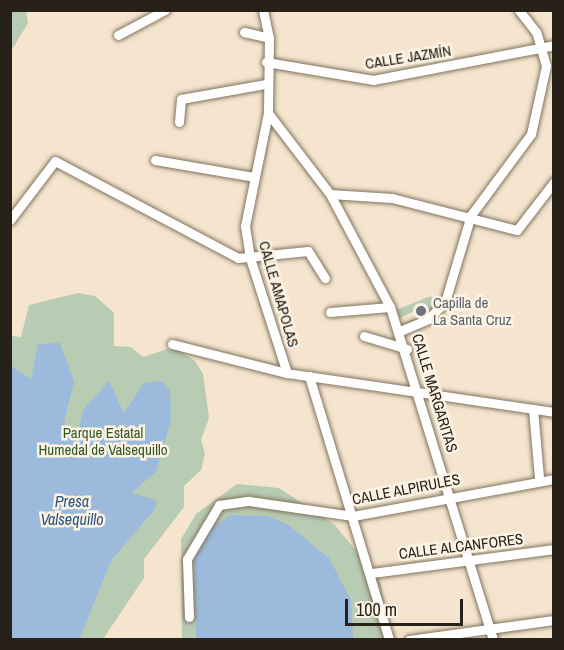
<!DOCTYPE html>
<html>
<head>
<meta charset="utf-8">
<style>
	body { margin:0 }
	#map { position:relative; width:564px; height:650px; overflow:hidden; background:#f5e5ce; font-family:"Archivo Narrow",sans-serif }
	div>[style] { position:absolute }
	.green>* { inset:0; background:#b8cbb3 }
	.water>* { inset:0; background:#9cbadc }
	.building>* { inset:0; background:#dfb1c5 }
	.round { border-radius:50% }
	.roads { filter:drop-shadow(0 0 2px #81735e) drop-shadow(0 0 2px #81735e) }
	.minor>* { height:9px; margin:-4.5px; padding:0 4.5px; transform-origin:4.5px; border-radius:4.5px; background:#fff }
	.dots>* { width:16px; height:16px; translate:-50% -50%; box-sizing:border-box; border:3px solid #fdf3e5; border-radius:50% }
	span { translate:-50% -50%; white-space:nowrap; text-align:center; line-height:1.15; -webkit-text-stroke:5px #fdf3e5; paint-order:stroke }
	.street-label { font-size:15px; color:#272119 }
	.worship-label { font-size:15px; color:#5b616d }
	.left { translate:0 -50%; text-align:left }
	.park-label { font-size:15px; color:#325826 }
	.water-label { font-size:16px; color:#2a5582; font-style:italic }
	.frame { position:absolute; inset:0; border:12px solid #272119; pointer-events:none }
	.scale { position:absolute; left:345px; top:599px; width:118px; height:27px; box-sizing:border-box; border:3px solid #272119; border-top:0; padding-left:8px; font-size:18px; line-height:21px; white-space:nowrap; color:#272119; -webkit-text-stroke:4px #fdf3e5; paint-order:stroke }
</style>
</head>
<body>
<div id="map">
	<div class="green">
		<div style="clip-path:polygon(11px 10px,26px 11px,28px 23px,11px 51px)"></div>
		<div style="clip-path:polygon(445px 289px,445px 301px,426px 319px,404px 329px,402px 324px,427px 314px,427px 305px,400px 318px,396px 310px,431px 296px,433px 300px,441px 297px)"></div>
		<div style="clip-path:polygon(78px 293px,95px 296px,114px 313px,114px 346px,131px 347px,143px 357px,174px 347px,195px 361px,203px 374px,209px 418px,201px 440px,205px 454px,201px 470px,184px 486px,184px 507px,144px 559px,144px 578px,103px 639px,11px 640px,11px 336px,21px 337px,29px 305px)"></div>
		<div style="clip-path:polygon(237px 484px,279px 488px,334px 524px,380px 580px,384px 602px,379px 622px,388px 639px,182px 639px,181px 539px,196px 514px)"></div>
	</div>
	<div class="water">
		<div style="clip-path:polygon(60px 343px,74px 382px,64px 422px,70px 434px,78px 434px,83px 410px,109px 381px,124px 413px,144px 383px,162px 381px,170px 391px,171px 420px,156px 472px,131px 493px,156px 500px,156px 508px,112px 559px,79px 639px,11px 639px,11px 366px,31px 379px,38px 344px)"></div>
		<div style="clip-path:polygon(231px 515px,267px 516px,287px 524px,329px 558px,351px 600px,353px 639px,196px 639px,194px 550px,206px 531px)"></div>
	</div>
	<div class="building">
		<div class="round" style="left:414px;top:305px;width:12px;height:12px"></div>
	</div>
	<div class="roads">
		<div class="minor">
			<div style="left:263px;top:10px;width:29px;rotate:78deg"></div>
			<div style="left:269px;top:38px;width:75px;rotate:90.8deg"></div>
			<div style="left:268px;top:113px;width:115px;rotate:101.5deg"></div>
			<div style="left:245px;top:226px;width:32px;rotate:81deg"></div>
			<div style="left:250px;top:258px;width:121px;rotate:72.2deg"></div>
			<div style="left:244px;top:32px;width:26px;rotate:13deg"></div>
			<div style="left:118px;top:35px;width:53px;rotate:-28deg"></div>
			<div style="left:266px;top:62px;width:109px;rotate:9.5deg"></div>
			<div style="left:373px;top:80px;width:184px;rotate:-10.9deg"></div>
			<div style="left:268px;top:113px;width:102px;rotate:52.6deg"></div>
			<div style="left:330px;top:194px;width:128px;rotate:62deg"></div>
			<div style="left:390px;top:307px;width:349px;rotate:72.8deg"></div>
			<div style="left:179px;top:122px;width:23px;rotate:-85deg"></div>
			<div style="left:181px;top:99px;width:85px;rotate:-10.1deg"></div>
			<div style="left:155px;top:160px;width:100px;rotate:9.7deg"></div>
			<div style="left:330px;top:194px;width:62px;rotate:3.7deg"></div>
			<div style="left:392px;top:198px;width:129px;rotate:14.4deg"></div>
			<div style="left:517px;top:230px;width:61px;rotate:-52.4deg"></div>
			<div style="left:10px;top:220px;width:74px;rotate:-52.7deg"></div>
			<div style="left:55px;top:161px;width:207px;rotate:27.9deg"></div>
			<div style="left:238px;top:258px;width:70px;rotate:-5.7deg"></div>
			<div style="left:308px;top:251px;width:32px;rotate:58deg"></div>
			<div style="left:330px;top:312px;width:60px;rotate:-4.8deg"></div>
			<div style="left:400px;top:331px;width:30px;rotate:-23deg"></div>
			<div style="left:428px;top:319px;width:24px;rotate:-45deg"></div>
			<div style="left:445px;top:302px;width:91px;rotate:-73.4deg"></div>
			<div style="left:471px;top:215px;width:101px;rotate:-53.5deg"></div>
			<div style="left:531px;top:134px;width:70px;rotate:-77.6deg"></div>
			<div style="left:546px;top:66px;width:35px;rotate:-106deg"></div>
			<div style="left:536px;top:32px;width:28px;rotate:-128deg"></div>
			<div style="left:364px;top:336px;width:45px;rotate:16.8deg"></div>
			<div style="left:172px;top:344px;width:119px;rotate:14.2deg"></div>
			<div style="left:287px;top:373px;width:270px;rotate:8.3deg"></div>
			<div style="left:309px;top:376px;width:276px;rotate:73.1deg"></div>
			<div style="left:533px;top:409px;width:69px;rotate:85deg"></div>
			<div style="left:372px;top:573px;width:184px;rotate:-7.5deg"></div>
			<div style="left:189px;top:617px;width:58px;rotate:-92deg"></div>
			<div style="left:187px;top:559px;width:63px;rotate:-59.3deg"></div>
			<div style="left:219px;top:505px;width:30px;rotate:-8deg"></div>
			<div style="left:249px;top:501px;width:105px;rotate:8.2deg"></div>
			<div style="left:353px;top:516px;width:204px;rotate:-10.4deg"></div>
			<div style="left:409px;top:640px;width:146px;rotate:-7.9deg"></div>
		</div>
	</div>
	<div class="dots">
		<div style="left:421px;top:311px;background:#6b7280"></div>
	</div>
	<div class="street-label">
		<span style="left:408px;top:57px;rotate:-9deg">CALLE JAZMÍN</span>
		<span style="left:279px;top:294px;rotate:74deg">CALLE AMAPOLAS</span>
		<span style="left:435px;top:393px;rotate:73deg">CALLE MARGARITAS</span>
		<span style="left:406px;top:489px;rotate:-11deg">CALLE ALPIRULES</span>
		<span style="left:461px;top:546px;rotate:-7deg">CALLE ALCANFORES</span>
	</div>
	<div class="worship-label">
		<span class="left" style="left:433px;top:311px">Capilla de<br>La Santa Cruz</span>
	</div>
	<div class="park-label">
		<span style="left:103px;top:441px">Parque Estatal<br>Humedal de Valsequillo</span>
	</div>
	<div class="water-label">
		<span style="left:72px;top:510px">Presa<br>Valsequillo</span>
	</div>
	<div class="frame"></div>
	<div class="scale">100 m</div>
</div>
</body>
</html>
